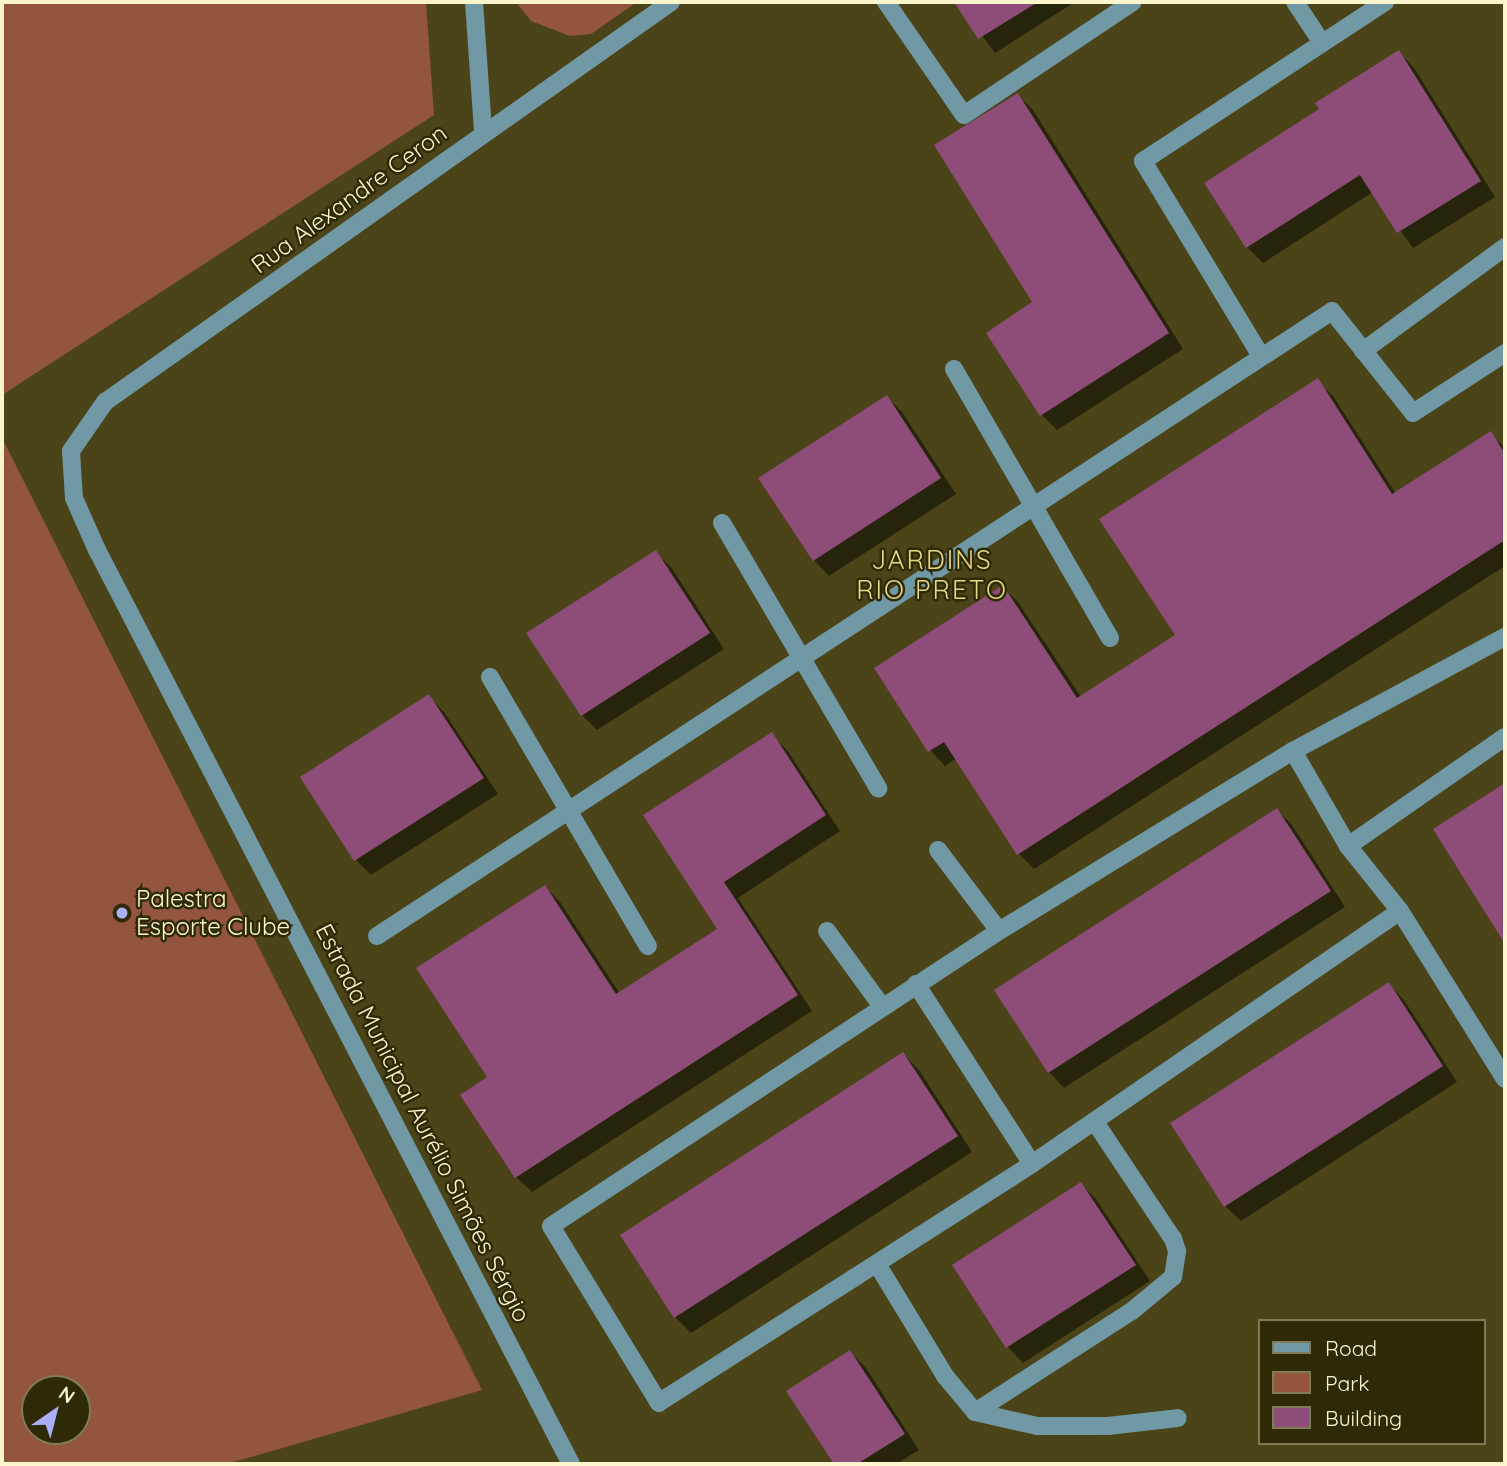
<!DOCTYPE html>
<html>
<head>
<meta charset="utf-8">
<style>
	body { margin:0 }
	#map { position:relative; width:1507px; height:1466px; overflow:hidden; background:#4a4418; font-family:Quicksand,sans-serif }
	div>[style] { position:absolute }
	.green>* { inset:0; background:#93553e }
	.shadow>* { inset:0; background:#0007 }
	.building>* { inset:0; background:#8e4d78 }
	.minor>* { height:18px; margin:-9px; padding:0 9px; transform-origin:9px; border-radius:9px; background:#7198a5 }
	.dots>* { width:19px; height:19px; translate:-50% -50%; box-sizing:border-box; border:4px solid #2f2a06; border-radius:50% }
	span { translate:-50% -50%; white-space:nowrap; text-align:center; line-height:1.15; -webkit-text-stroke:5px #2f2a06; paint-order:stroke }
	.street-label { font-size:24px; color:#fbf5cd }
	.poi-label { font-size:24px; color:#fbf5cd }
	.left { translate:0 -50%; text-align:left }
	.neighbourhood-label { font-size:26px; color:#e5d986; letter-spacing:2px }
	.frame { position:absolute; inset:0; border:4px solid #fbf5cd; pointer-events:none }
	.legend { position:absolute; left:1258px; top:1319px; width:228px; height:126px; box-sizing:border-box; background:#2f2a06; border:2px solid #817b56; margin:0; padding:9px 12px; list-style:none; font-size:21px; color:#fbf5cd }
	.legend li { display:flex; align-items:center; gap:14px; height:35px }
	.legend b { width:35px; border:2px solid #817b56 }
	.north { position:absolute; left:21px; top:1375px; width:70px; height:70px; box-sizing:border-box; background:#2f2a06; border:2px solid #817b56; border-radius:50%; rotate:35deg; font-size:19px; font-weight:700; line-height:28px; text-align:center; color:#fbf5cd }
	.north::after { content:''; display:block; margin:auto; width:24px; height:32px; background:#abaffb; clip-path:polygon(50% 0,100% 100%,50% 72%,0 100%) }
</style>
</head>
<body>
<div id="map">
	<div class="green">
		<div style="clip-path:polygon(2px 2px,426px 2px,434px 115px,2px 395px)"></div>
		<div style="clip-path:polygon(516px 2px,637px 2px,591px 34px,570px 36px,531px 21px)"></div>
		<div style="clip-path:polygon(evenodd,2px 438px,482px 1390px,227px 1464px,2px 1464px,2px 438px,77px 1389px,77px 1431px,35px 1431px,35px 1389px,77px 1389px)"></div>
	</div>
	<div class="shadow">
		<div style="clip-path:polygon(957px 2px,1075px 2px,995px 53px)"></div>
		<div style="clip-path:polygon(1399px 52px,1414px 68px,1495px 197px,1413px 248px,1373px 192px,1263px 263px,1247px 247px,1321px 110px)"></div>
		<div style="clip-path:polygon(1018px 95px,1033px 110px,1183px 349px,1057px 430px,1042px 415px,989px 333px,1035px 303px)"></div>
		<div style="clip-path:polygon(1317px 381px,1333px 396px,1396px 494px,1490px 434px,1505px 448px,1505px 566px,1034px 869px,1019px 854px,957px 758px,945px 766px,930px 750px,1003px 587px,1018px 602px,1081px 697px,1177px 636px)"></div>
		<div style="clip-path:polygon(887px 397px,902px 412px,956px 494px,829px 576px,814px 560px,761px 479px)"></div>
		<div style="clip-path:polygon(655px 552px,671px 567px,724px 649px,597px 730px,582px 715px)"></div>
		<div style="clip-path:polygon(428px 696px,444px 712px,498px 794px,371px 875px,356px 860px)"></div>
		<div style="clip-path:polygon(771px 735px,787px 750px,840px 831px,738px 898px,812px 1011px,532px 1192px,516px 1177px,490px 1078px,545px 887px,560px 902px,620px 994px,720px 929px,645px 816px)"></div>
		<div style="clip-path:polygon(1505px 786px,1505px 940px,1435px 829px)"></div>
		<div style="clip-path:polygon(1277px 810px,1292px 825px,1345px 907px,1064px 1088px,1049px 1072px,996px 990px)"></div>
		<div style="clip-path:polygon(1389px 984px,1404px 1000px,1457px 1082px,1241px 1221px,1225px 1206px)"></div>
		<div style="clip-path:polygon(903px 1054px,919px 1070px,972px 1152px,691px 1333px,675px 1317px,622px 1235px)"></div>
		<div style="clip-path:polygon(1081px 1184px,1096px 1199px,1150px 1281px,1023px 1363px,1008px 1347px,955px 1265px)"></div>
		<div style="clip-path:polygon(850px 1352px,866px 1368px,919px 1450px,896px 1464px,835px 1464px,788px 1392px)"></div>
	</div>
	<div class="building">
		<div style="clip-path:polygon(954px 2px,1038px 2px,978px 39px)"></div>
		<div style="clip-path:polygon(1399px 50px,1481px 181px,1397px 233px,1360px 175px,1246px 248px,1204px 183px,1319px 109px,1315px 103px)"></div>
		<div style="clip-path:polygon(1018px 93px,1169px 333px,1040px 416px,986px 333px,1032px 302px,934px 145px)"></div>
		<div style="clip-path:polygon(1318px 378px,1392px 494px,1491px 431px,1505px 454px,1505px 540px,1017px 855px,944px 742px,928px 752px,874px 668px,1003px 585px,1077px 698px,1175px 635px,1099px 519px)"></div>
		<div style="clip-path:polygon(887px 395px,941px 478px,813px 561px,758px 478px)"></div>
		<div style="clip-path:polygon(656px 550px,710px 633px,581px 716px,526px 633px)"></div>
		<div style="clip-path:polygon(429px 694px,484px 778px,354px 861px,300px 777px)"></div>
		<div style="clip-path:polygon(772px 732px,826px 815px,724px 882px,798px 995px,515px 1178px,460px 1095px,487px 1077px,416px 968px,545px 885px,616px 994px,717px 929px,643px 815px)"></div>
		<div style="clip-path:polygon(1505px 783px,1505px 944px,1433px 829px)"></div>
		<div style="clip-path:polygon(1277px 808px,1331px 891px,1048px 1073px,994px 990px)"></div>
		<div style="clip-path:polygon(1389px 982px,1443px 1066px,1224px 1207px,1170px 1123px)"></div>
		<div style="clip-path:polygon(903px 1052px,958px 1136px,674px 1318px,620px 1235px)"></div>
		<div style="clip-path:polygon(1081px 1182px,1136px 1265px,1006px 1348px,952px 1265px)"></div>
		<div style="clip-path:polygon(850px 1350px,905px 1434px,857px 1464px,834px 1464px,786px 1391px)"></div>
	</div>
	<div class="minor">
		<div style="left:474px;top:2px;width:130px;rotate:86deg"></div>
		<div style="left:886px;top:2px;width:137px;rotate:55.4deg"></div>
		<div style="left:964px;top:115px;width:203px;rotate:-33.8deg"></div>
		<div style="left:1295px;top:2px;width:49px;rotate:56.6deg"></div>
		<div style="left:1363px;top:351px;width:176px;rotate:-36.2deg"></div>
		<div style="left:1261px;top:356px;width:228px;rotate:-121.2deg"></div>
		<div style="left:1143px;top:161px;width:290px;rotate:-33.3deg"></div>
		<div style="left:954px;top:369px;width:311px;rotate:59.9deg"></div>
		<div style="left:722px;top:523px;width:308px;rotate:59.5deg"></div>
		<div style="left:490px;top:677px;width:312px;rotate:59.6deg"></div>
		<div style="left:1293px;top:751px;width:110px;rotate:59.9deg"></div>
		<div style="left:1348px;top:846px;width:83px;rotate:51.3deg"></div>
		<div style="left:1400px;top:911px;width:198px;rotate:58deg"></div>
		<div style="left:1348px;top:846px;width:191px;rotate:-34.8deg"></div>
		<div style="left:938px;top:850px;width:101px;rotate:53deg"></div>
		<div style="left:1400px;top:911px;width:447px;rotate:145.5deg"></div>
		<div style="left:1032px;top:1164px;width:443px;rotate:147.4deg"></div>
		<div style="left:659px;top:1403px;width:207px;rotate:-121.4deg"></div>
		<div style="left:551px;top:1226px;width:536px;rotate:-33.36deg"></div>
		<div style="left:999px;top:931px;width:345px;rotate:-31.5deg"></div>
		<div style="left:1293px;top:751px;width:241px;rotate:-28.3deg"></div>
		<div style="left:827px;top:931px;width:92px;rotate:53.9deg"></div>
		<div style="left:377px;top:936px;width:1141px;rotate:-33.2deg"></div>
		<div style="left:1332px;top:311px;width:130px;rotate:51.5deg"></div>
		<div style="left:1413px;top:413px;width:110px;rotate:-33.1deg"></div>
		<div style="left:916px;top:984px;width:214px;rotate:57.2deg"></div>
		<div style="left:877px;top:1264px;width:131px;rotate:58.7deg"></div>
		<div style="left:945px;top:1376px;width:47px;rotate:50.2deg"></div>
		<div style="left:975px;top:1412px;width:64px;rotate:12.7deg"></div>
		<div style="left:1037px;top:1426px;width:71px"></div>
		<div style="left:1108px;top:1426px;width:70px;rotate:-6.5deg"></div>
		<div style="left:975px;top:1412px;width:187px;rotate:-32.8deg"></div>
		<div style="left:1132px;top:1311px;width:53px;rotate:-39.7deg"></div>
		<div style="left:1173px;top:1277px;width:26px;rotate:-81deg"></div>
		<div style="left:1177px;top:1251px;width:13px;rotate:-108deg"></div>
		<div style="left:1173px;top:1239px;width:141px;rotate:-123.7deg"></div>
		<div style="left:571px;top:1464px;width:1030px;rotate:-117.41deg"></div>
		<div style="left:97px;top:550px;width:57px;rotate:-113.9deg"></div>
		<div style="left:74px;top:498px;width:47px;rotate:-93.7deg"></div>
		<div style="left:71px;top:451px;width:60px;rotate:-55.2deg"></div>
		<div style="left:105px;top:402px;width:693px;rotate:-35.25deg"></div>
	</div>
	<div class="dots">
		<div style="left:122px;top:913px;background:#abaffb"></div>
	</div>
	<div class="street-label">
		<span style="left:349px;top:199px;rotate:-36deg">Rua Alexandre Ceron</span>
		<span style="left:423px;top:1123px;rotate:63deg">Estrada Municipal Aurélio Simões Sérgio</span>
	</div>
	<div class="poi-label">
		<span class="left" style="left:136px;top:913px">Palestra<br>Esporte Clube</span>
	</div>
	<div class="neighbourhood-label">
		<span style="left:932px;top:575px">JARDINS<br>RIO PRETO</span>
	</div>
	<div class="frame"></div>
	<ul class="legend">
	<li><b style="height:9px;background:#7198a5"></b>Road</li>
	<li><b style="height:19px;background:#93553e"></b>Park</li>
	<li><b style="height:19px;background:#8e4d78"></b>Building</li>
	</ul>
	<div class="north">N</div>
</div>
</body>
</html>
